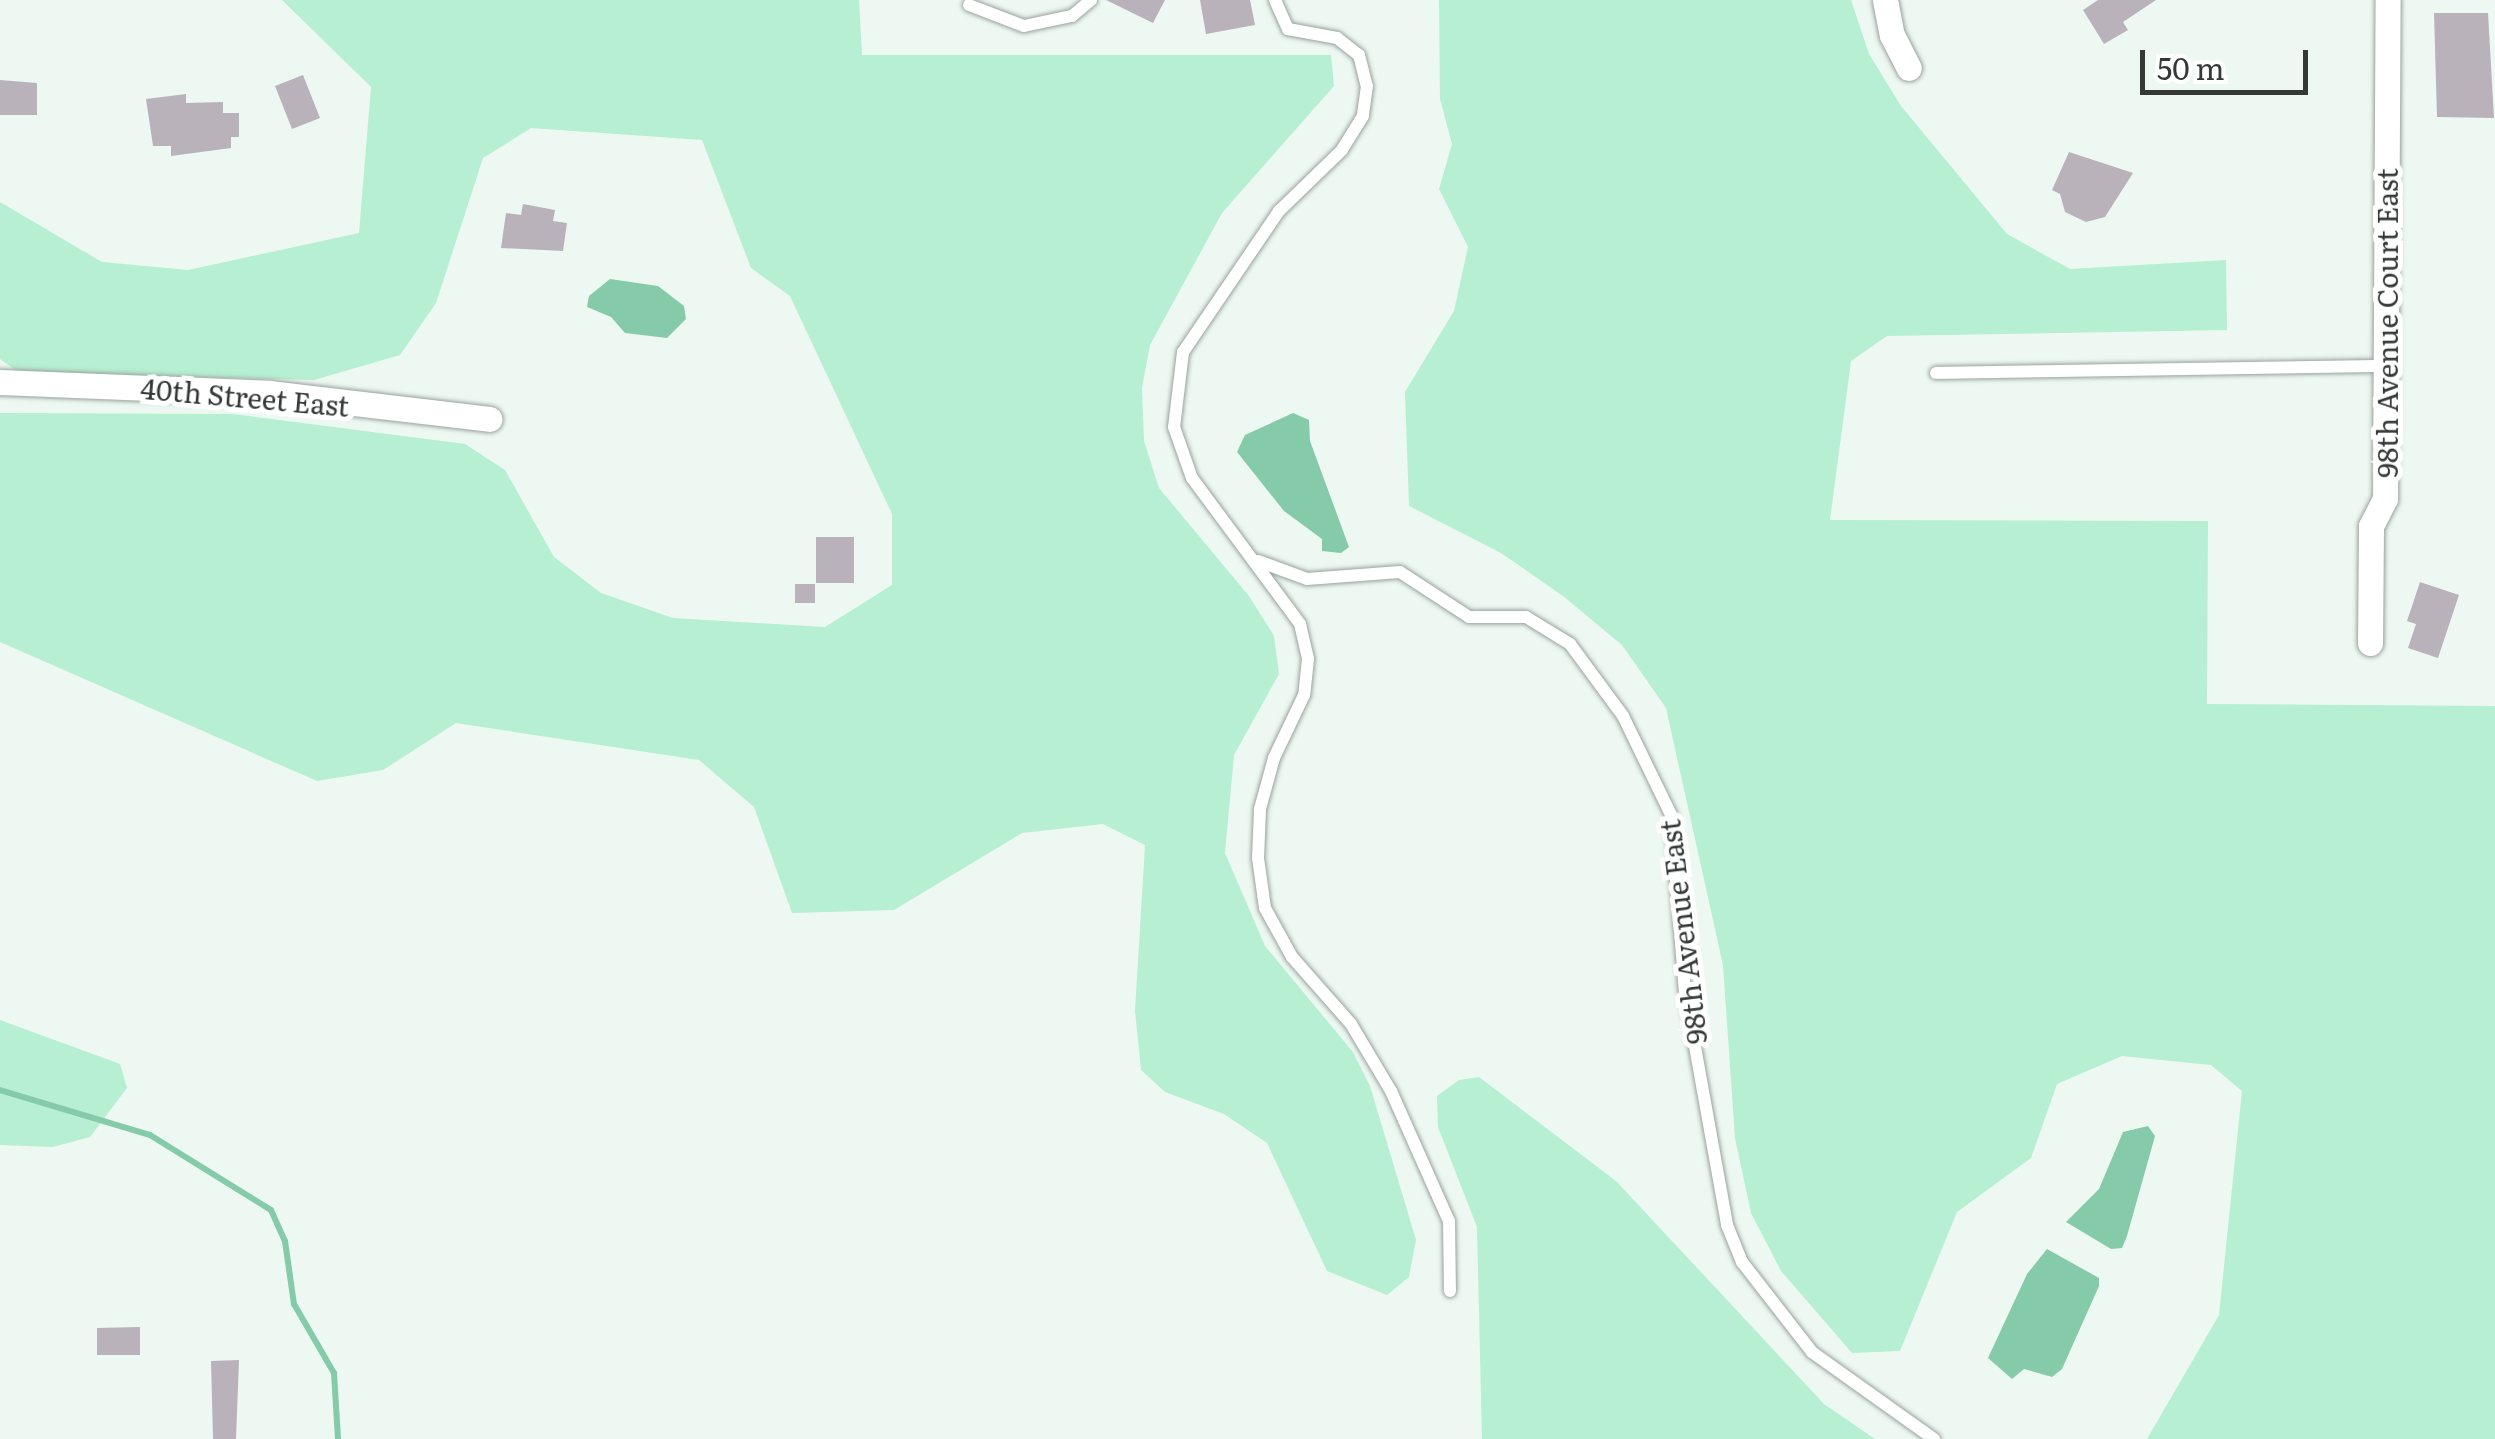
<!DOCTYPE html>
<html>
<head>
<meta charset="utf-8">
<style>
	body { margin:0 }
	#map { position:relative; width:2495px; height:1439px; overflow:hidden; background:#edf8f2; font-family:Literata,serif }
	div>[style] { position:absolute }
	.green>* { inset:0; background:#b6efd2 }
	.water>* { inset:0; background:#85cba9 }
	.stream>* { height:6px; margin:-3px; padding:0 3px; transform-origin:3px; border-radius:3px; background:#85cba9 }
	.building>* { inset:0; background:#b9b2ba }
	.roads { filter:drop-shadow(0 0 2px #99a39e) drop-shadow(0 0 2px #99a39e) }
	.lane>* { height:12px; margin:-6px; padding:0 6px; transform-origin:6px; border-radius:6px; background:#fff }
	.street>* { height:25px; margin:-12.5px; padding:0 12.5px; transform-origin:12.5px; border-radius:12.5px; background:#fff }
	span { translate:-50% -50%; white-space:nowrap; text-align:center; line-height:1.15; -webkit-text-stroke:10px #fff; paint-order:stroke }
	.street-label { font-size:28px; color:#343836 }
	.scale { position:absolute; left:2140px; top:50px; width:168px; height:45px; box-sizing:border-box; border:5px solid #343836; border-top:0; padding-left:12px; font-size:30px; line-height:35px; white-space:nowrap; color:#343836; -webkit-text-stroke:8px #fff; paint-order:stroke }
</style>
</head>
<body>
<div id="map">
	<div class="green">
		<div style="clip-path:polygon(282px 0,859px 0,862px 55px,1331px 55px,1334px 86px,1222px 213px,1150px 345px,1142px 388px,1144px 441px,1159px 488px,1249px 596px,1274px 636px,1279px 674px,1234px 755px,1225px 853px,1265px 946px,1353px 1052px,1370px 1086px,1416px 1240px,1409px 1277px,1387px 1295px,1327px 1271px,1267px 1143px,1224px 1114px,1165px 1092px,1141px 1070px,1135px 1011px,1145px 845px,1103px 824px,1022px 833px,894px 910px,792px 913px,754px 807px,699px 760px,456px 723px,383px 770px,317px 781px,0 642px,0 413px,233px 414px,465px 444px,505px 470px,554px 557px,601px 593px,673px 618px,825px 627px,892px 585px,892px 514px,790px 296px,751px 268px,702px 140px,531px 128px,483px 158px,436px 303px,400px 355px,314px 380px,18px 372px,0 359px,0 202px,102px 262px,188px 270px,359px 233px,371px 87px)"></div>
		<div style="clip-path:polygon(1439px 0,1851px 0,1869px 54px,1901px 106px,2007px 234px,2070px 269px,2226px 260px,2227px 330px,1887px 336px,1851px 361px,1830px 520px,2208px 521px,2207px 704px,2495px 706px,2495px 1439px,2147px 1439px,2219px 1315px,2242px 1091px,2211px 1065px,2122px 1056px,2057px 1084px,2031px 1158px,1957px 1212px,1900px 1351px,1852px 1353px,1781px 1271px,1751px 1213px,1735px 1138px,1723px 965px,1666px 708px,1622px 645px,1563px 596px,1501px 553px,1409px 506px,1405px 392px,1454px 311px,1468px 247px,1439px 189px,1452px 144px,1440px 99px)"></div>
		<div style="clip-path:polygon(0 1020px,120px 1064px,127px 1088px,90px 1137px,53px 1147px,0 1145px)"></div>
		<div style="clip-path:polygon(1479px 1077px,1616px 1181px,1824px 1404px,1875px 1439px,1482px 1439px,1477px 1227px,1438px 1127px,1437px 1096px,1459px 1080px)"></div>
	</div>
	<div class="water">
		<div style="clip-path:polygon(610px 279px,658px 286px,684px 306px,686px 319px,667px 338px,625px 333px,611px 317px,587px 307px,589px 296px)"></div>
		<div style="clip-path:polygon(1293px 413px,1309px 420px,1310px 441px,1349px 547px,1341px 553px,1322px 551px,1322px 539px,1284px 511px,1237px 452px,1245px 435px)"></div>
		<div style="clip-path:polygon(2148px 1126px,2155px 1136px,2127px 1236px,2122px 1248px,2111px 1249px,2066px 1222px,2099px 1189px,2123px 1132px)"></div>
		<div style="clip-path:polygon(2047px 1249px,2099px 1278px,2099px 1286px,2062px 1369px,2052px 1377px,2024px 1369px,2012px 1379px,1988px 1358px,2027px 1274px)"></div>
	</div>
	<div class="stream">
		<div style="left:0;top:1090px;width:157px;rotate:16.7deg"></div>
		<div style="left:150px;top:1135px;width:142px;rotate:31.8deg"></div>
		<div style="left:271px;top:1210px;width:34px;rotate:66deg"></div>
		<div style="left:285px;top:1241px;width:64px;rotate:81.9deg"></div>
		<div style="left:294px;top:1304px;width:80px;rotate:59.9deg"></div>
		<div style="left:334px;top:1373px;width:66px;rotate:86.5deg"></div>
	</div>
	<div class="building">
		<div style="clip-path:polygon(1106px 0,1165px 0,1153px 23px)"></div>
		<div style="clip-path:polygon(1200px 0,1250px 0,1255px 25px,1206px 34px)"></div>
		<div style="clip-path:polygon(2098px 0,2156px 0,2123px 22px,2128px 30px,2104px 44px,2083px 10px)"></div>
		<div style="clip-path:polygon(2434px 13px,2488px 13px,2494px 118px,2437px 117px)"></div>
		<div style="clip-path:polygon(303px 75px,320px 118px,292px 129px,275px 86px)"></div>
		<div style="clip-path:polygon(0 80px,37px 83px,37px 115px,0 115px)"></div>
		<div style="clip-path:polygon(186px 94px,186px 103px,223px 102px,223px 113px,239px 113px,239px 137px,231px 137px,231px 148px,171px 156px,171px 146px,153px 146px,146px 99px)"></div>
		<div style="clip-path:polygon(2069px 152px,2133px 173px,2105px 217px,2086px 222px,2065px 212px,2060px 194px,2052px 190px)"></div>
		<div style="clip-path:polygon(523px 204px,555px 210px,553px 221px,567px 223px,563px 251px,501px 248px,506px 213px,521px 215px)"></div>
		<div style="clip-path:polygon(816px 537px,854px 537px,854px 583px,816px 583px)"></div>
		<div style="clip-path:polygon(2420px 582px,2459px 595px,2438px 658px,2408px 648px,2416px 624px,2407px 621px)"></div>
		<div style="clip-path:polygon(795px 584px,815px 584px,815px 603px,795px 603px)"></div>
		<div style="clip-path:polygon(140px 1327px,140px 1355px,97px 1355px,97px 1328px)"></div>
		<div style="clip-path:polygon(239px 1360px,236px 1439px,213px 1439px,211px 1361px)"></div>
	</div>
	<div class="roads">
		<div class="lane">
			<div style="left:1275px;top:0;width:32px;rotate:66deg"></div>
			<div style="left:1288px;top:29px;width:50px;rotate:10.4deg"></div>
			<div style="left:1337px;top:38px;width:28px;rotate:38deg"></div>
			<div style="left:1359px;top:55px;width:32px;rotate:76deg"></div>
			<div style="left:1367px;top:86px;width:30px;rotate:98deg"></div>
			<div style="left:1363px;top:116px;width:40px;rotate:122deg"></div>
			<div style="left:1342px;top:150px;width:88px;rotate:135.9deg"></div>
			<div style="left:1279px;top:211px;width:171px;rotate:124.2deg"></div>
			<div style="left:1183px;top:352px;width:76px;rotate:96.8deg"></div>
			<div style="left:1174px;top:427px;width:54px;rotate:70.6deg"></div>
			<div style="left:1192px;top:478px;width:182px;rotate:53.5deg"></div>
			<div style="left:1300px;top:624px;width:36px;rotate:77deg"></div>
			<div style="left:1308px;top:659px;width:36px;rotate:96deg"></div>
			<div style="left:1304px;top:695px;width:70px;rotate:115.5deg"></div>
			<div style="left:1274px;top:758px;width:53px;rotate:105.4deg"></div>
			<div style="left:1260px;top:809px;width:49px;rotate:92.3deg"></div>
			<div style="left:1258px;top:858px;width:50px;rotate:82deg"></div>
			<div style="left:1265px;top:908px;width:56px;rotate:61.1deg"></div>
			<div style="left:1292px;top:957px;width:89px;rotate:48.6deg"></div>
			<div style="left:1351px;top:1024px;width:78px;rotate:59.2deg"></div>
			<div style="left:1391px;top:1091px;width:142px;rotate:66deg"></div>
			<div style="left:1449px;top:1221px;width:70px;rotate:89.2deg"></div>
			<div style="left:969px;top:5px;width:59px;rotate:20.9deg"></div>
			<div style="left:1024px;top:26px;width:49px;rotate:-11.8deg"></div>
			<div style="left:1072px;top:16px;width:25px;rotate:-40deg"></div>
			<div style="left:1936px;top:373px;width:450px;rotate:-0.9deg"></div>
			<div style="left:1258px;top:561px;width:52px;rotate:20.2deg"></div>
			<div style="left:1307px;top:579px;width:93px;rotate:-4.3deg"></div>
			<div style="left:1400px;top:572px;width:82px;rotate:33.1deg"></div>
			<div style="left:1469px;top:617px;width:57px"></div>
			<div style="left:1526px;top:617px;width:52px;rotate:31.5deg"></div>
			<div style="left:1570px;top:644px;width:89px;rotate:53.6deg"></div>
			<div style="left:1623px;top:716px;width:110px;rotate:64.1deg"></div>
			<div style="left:1671px;top:815px;width:177px;rotate:85.5deg"></div>
			<div style="left:1685px;top:991px;width:238px;rotate:79.8deg"></div>
			<div style="left:1727px;top:1225px;width:40px;rotate:68deg"></div>
			<div style="left:1742px;top:1262px;width:114px;rotate:52.1deg"></div>
			<div style="left:1812px;top:1352px;width:150px;rotate:35.5deg"></div>
		</div>
		<div class="street">
			<div style="left:1885px;top:0;width:36px;rotate:79deg"></div>
			<div style="left:1892px;top:35px;width:37px;rotate:63deg"></div>
			<div style="left:0;top:382px;width:269px;rotate:2.3deg"></div>
			<div style="left:269px;top:393px;width:222px;rotate:6.7deg"></div>
			<div style="left:2370px;top:643px;width:117px;rotate:-89.5deg"></div>
			<div style="left:2371px;top:526px;width:30px;rotate:-63deg"></div>
			<div style="left:2385px;top:499px;width:499px;rotate:-89.7deg"></div>
		</div>
	</div>
	<div class="street-label">
		<span style="left:2386px;top:323px;rotate:-90deg">98th Avenue Court East</span>
		<span style="left:245px;top:396px;rotate:5deg">40th Street East</span>
		<span style="left:1682px;top:932px;rotate:-97deg">98th Avenue East</span>
	</div>
	<div class="scale">50 m</div>
</div>
</body>
</html>
